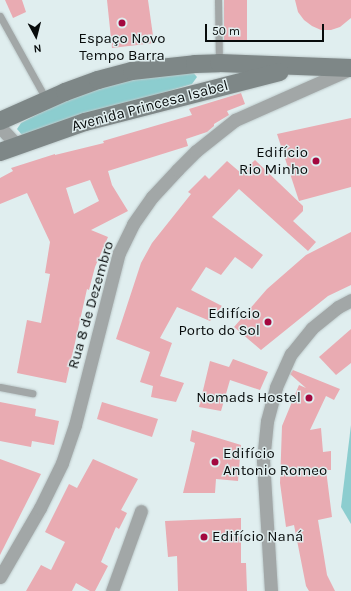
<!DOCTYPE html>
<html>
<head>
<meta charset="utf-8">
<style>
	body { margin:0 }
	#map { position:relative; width:351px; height:591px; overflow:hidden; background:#e0eeef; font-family:Karla,sans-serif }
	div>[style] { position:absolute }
	.green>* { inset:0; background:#8ccdcf }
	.building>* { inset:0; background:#e9abb2 }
	.roads { filter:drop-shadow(0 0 1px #bdcacb) drop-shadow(0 0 1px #bdcacb) }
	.lane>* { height:7px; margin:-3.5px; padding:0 3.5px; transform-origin:3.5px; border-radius:3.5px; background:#a2a7a7 }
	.street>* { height:13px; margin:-6.5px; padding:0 6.5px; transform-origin:6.5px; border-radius:6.5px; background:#a2a7a7 }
	.secondary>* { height:18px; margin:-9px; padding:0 9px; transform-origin:9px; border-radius:9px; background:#7e8787 }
	.dots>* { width:11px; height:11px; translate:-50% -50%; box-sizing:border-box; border:2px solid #e0eeef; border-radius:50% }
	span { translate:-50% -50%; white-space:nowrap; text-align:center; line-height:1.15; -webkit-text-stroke:3px #e0eeef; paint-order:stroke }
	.poi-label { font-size:15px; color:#080c0c }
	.right { translate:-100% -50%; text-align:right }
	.left { translate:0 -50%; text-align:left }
	.street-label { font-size:15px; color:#080c0c }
	.north { position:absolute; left:16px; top:16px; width:40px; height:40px; -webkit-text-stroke:3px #e0eeef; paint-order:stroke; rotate:173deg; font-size:11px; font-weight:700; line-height:16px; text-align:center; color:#080c0c }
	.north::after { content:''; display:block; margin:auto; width:14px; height:18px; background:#080c0c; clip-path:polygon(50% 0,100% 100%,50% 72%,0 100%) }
	.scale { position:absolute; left:205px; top:24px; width:119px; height:18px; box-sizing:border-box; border:2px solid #080c0c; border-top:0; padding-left:5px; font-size:12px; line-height:14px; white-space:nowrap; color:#080c0c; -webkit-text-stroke:3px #e0eeef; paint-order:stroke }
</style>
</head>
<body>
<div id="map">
	<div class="green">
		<div style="clip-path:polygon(191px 70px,197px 77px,192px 84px,22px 135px,17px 129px,21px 123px,55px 105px,108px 84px,166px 72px)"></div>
		<div style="clip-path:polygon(351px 425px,351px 524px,341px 507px)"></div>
	</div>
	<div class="building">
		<div style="clip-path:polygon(5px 0,22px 0,26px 12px,13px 18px)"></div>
		<div style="clip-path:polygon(107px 0,148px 0,154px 43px,112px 48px)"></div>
		<div style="clip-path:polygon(224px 0,247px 0,247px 42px,224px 42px)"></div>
		<div style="clip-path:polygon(295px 0,351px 0,351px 18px,340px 27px,331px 30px,321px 30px,312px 26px,304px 20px,298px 12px)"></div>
		<div style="clip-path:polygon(evenodd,241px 93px,245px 104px,227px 111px,229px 115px,214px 124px,214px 126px,207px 132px,186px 139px,188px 146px,108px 171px,112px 185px,128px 211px,91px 230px,108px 237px,95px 267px,89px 290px,87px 289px,66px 383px,17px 373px,27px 320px,41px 323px,50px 274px,45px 273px,50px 242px,27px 193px,0 204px,0 178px,13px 171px,11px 168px,55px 154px,55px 155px,104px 143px,103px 141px,192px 115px,189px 109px,241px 93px,90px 180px,99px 201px,74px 214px,66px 188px,90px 180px)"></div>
		<div style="clip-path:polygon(351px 118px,351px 187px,299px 201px,277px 134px)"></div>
		<div style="clip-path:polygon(255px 160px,303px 206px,303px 211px,293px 221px,316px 242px,308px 251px,239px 189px,212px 217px,263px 255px,252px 269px,235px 257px,221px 275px,206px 267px,191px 290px,222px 306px,210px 321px,177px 307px,160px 338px,172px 343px,160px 376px,184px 383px,176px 402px,151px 397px,153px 386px,140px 382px,150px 352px,116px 339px,141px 263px,152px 243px,191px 194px,188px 192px,205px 175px,209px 179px,227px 161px,241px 173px)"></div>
		<div style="clip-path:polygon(351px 232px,351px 285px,328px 296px,261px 350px,234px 327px,267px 289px,306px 255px)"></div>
		<div style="clip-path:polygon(351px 329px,351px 363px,336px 375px,319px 357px)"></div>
		<div style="clip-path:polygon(233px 359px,268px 372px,260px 390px,230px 380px,221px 411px,199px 407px,210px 361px,229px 367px)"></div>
		<div style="clip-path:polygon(293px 370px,340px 389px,334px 400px,326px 396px,310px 430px,321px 428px,323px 452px,331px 451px,331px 470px,326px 470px,332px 517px,318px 520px,327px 575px,335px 591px,309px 591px,306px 586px,294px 525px,286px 527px,280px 483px,282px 426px,299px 385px,306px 388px,290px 374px)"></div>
		<div style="clip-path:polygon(0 402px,36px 409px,35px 416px,59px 421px,54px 445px,32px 441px,31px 447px,0 441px)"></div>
		<div style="clip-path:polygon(102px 402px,158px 419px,152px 437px,97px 419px)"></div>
		<div style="clip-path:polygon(192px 430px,241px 445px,238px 481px,216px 479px,215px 493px,183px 493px,195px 443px,190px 441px)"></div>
		<div style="clip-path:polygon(0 459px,41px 474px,0 555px)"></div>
		<div style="clip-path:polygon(93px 459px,138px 479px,121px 510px,127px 513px,119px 529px,116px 527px,101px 562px,108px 566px,95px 591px,90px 591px,76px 583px,72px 591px,26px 591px,41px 565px,51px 570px,65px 542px,45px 532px,69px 484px,77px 488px)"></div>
		<div style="clip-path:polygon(241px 518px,241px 563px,246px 563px,247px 591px,178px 591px,177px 556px,168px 557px,165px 521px)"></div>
	</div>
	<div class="roads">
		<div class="lane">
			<div style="left:218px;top:0;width:63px;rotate:89.1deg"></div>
			<div style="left:0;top:16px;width:95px;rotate:61deg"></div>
			<div style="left:0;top:387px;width:33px;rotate:11deg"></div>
		</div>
		<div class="street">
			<div style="left:0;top:127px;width:26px;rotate:47deg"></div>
			<div style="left:0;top:577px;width:80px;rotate:-59.9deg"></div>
			<div style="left:40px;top:508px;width:50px;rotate:-63.9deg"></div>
			<div style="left:62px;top:463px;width:40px;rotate:-71.1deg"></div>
			<div style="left:75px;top:425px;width:178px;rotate:-75.7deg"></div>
			<div style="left:119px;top:253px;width:32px;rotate:-64deg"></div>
			<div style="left:133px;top:224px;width:33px;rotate:-55deg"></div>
			<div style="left:152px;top:197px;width:37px;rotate:-47deg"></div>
			<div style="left:177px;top:170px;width:27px;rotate:-45deg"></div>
			<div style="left:196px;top:151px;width:50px;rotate:-38.5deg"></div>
			<div style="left:235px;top:120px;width:124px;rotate:-23.9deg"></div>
			<div style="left:112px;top:591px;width:85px;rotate:-70.1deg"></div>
			<div style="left:271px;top:591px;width:130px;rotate:-93.5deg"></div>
			<div style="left:263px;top:461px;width:40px;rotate:-84.3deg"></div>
			<div style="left:267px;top:421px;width:35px;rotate:-75deg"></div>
			<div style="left:276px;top:387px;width:36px;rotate:-66deg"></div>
			<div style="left:291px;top:354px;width:33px;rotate:-51deg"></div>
			<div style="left:312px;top:328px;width:33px;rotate:-39deg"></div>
			<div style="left:338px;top:307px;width:15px;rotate:-28deg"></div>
		</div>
		<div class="secondary">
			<div style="left:0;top:121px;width:71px;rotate:-24deg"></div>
			<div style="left:65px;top:92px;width:35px;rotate:-20deg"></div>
			<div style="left:98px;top:80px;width:35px;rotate:-15deg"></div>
			<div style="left:132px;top:71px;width:63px;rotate:-6.3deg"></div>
			<div style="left:195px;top:64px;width:24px;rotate:-2deg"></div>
			<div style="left:219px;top:63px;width:132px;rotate:2.2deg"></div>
			<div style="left:0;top:152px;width:90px;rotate:-19.4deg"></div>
			<div style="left:85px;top:122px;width:201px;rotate:-14.4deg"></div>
		</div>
	</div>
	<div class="dots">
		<div style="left:122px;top:23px;background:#a3083f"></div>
		<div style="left:316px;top:161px;background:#a3083f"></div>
		<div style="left:268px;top:322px;background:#a3083f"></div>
		<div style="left:309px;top:398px;background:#a3083f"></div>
		<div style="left:215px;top:462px;background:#a3083f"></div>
		<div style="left:204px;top:537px;background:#a3083f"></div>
	</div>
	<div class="poi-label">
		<span style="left:122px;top:47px">Espaço Novo<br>Tempo Barra</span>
		<span class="right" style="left:308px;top:161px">Edifício<br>Rio Minho</span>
		<span class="right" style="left:260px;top:322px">Edifício<br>Porto do Sol</span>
		<span class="right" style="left:301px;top:398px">Nomads Hostel</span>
		<span class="left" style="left:223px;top:462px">Edifício<br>Antonio Romeo</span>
		<span class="left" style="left:212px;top:537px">Edifício Naná</span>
	</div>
	<div class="street-label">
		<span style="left:150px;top:106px;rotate:-15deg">Avenida Princesa Isabel</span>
		<span style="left:91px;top:305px;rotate:-74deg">Rua 8 de Dezembro</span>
	</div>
	<div class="north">N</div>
	<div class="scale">50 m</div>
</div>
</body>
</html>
